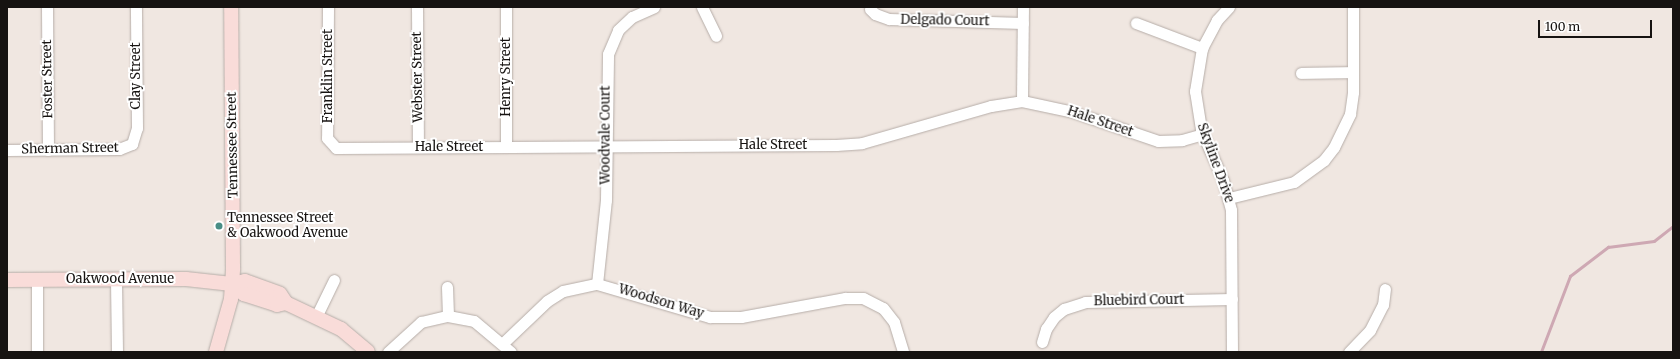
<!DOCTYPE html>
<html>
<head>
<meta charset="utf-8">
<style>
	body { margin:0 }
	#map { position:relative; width:1680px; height:359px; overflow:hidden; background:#f0e7e1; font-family:Merriweather,serif }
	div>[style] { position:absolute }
	.stream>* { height:2.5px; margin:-1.25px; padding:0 1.25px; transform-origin:1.25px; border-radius:1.25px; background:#cea8b3 }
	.roads { filter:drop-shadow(0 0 1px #b6ada8) drop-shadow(0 0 1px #b6ada8) }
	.minor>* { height:11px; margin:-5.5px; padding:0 5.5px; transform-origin:5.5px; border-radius:5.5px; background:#fff }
	.major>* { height:14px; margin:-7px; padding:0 7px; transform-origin:7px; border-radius:7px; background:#f9dcd9 }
	.dots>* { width:11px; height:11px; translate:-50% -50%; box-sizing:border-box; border:2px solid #fff; border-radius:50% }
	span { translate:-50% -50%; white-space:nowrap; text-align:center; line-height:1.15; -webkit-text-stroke:4px #fff; paint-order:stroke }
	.street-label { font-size:13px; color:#161311 }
	.poi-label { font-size:13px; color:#161311 }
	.left { translate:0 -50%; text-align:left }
	.frame { position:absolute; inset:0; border:8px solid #161311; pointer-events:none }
	.scale { position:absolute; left:1538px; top:20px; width:114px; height:18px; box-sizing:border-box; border:2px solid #161311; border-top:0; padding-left:5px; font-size:12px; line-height:14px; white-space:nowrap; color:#161311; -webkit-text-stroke:3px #fff; paint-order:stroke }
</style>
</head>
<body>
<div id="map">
	<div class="stream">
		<div style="left:1541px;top:352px;width:81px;rotate:-69.1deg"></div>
		<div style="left:1570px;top:276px;width:48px;rotate:-37.3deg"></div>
		<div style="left:1608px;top:247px;width:46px;rotate:-7.4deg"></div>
		<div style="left:1654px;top:241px;width:24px;rotate:-38deg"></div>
	</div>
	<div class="roads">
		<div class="minor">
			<div style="left:47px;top:7px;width:143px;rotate:89.6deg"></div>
			<div style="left:328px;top:7px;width:131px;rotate:90.4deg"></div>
			<div style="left:327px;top:138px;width:13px;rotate:48deg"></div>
			<div style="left:336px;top:148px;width:500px;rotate:-0.34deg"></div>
			<div style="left:836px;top:145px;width:26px;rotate:-4deg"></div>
			<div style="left:862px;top:143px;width:134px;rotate:-16deg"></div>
			<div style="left:991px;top:106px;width:31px;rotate:-9deg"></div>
			<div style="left:1022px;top:101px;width:52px;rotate:12.2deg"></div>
			<div style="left:1073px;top:112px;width:90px;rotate:18.8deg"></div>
			<div style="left:1158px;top:141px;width:24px;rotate:-2deg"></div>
			<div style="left:1182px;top:140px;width:22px;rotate:-16deg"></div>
			<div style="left:417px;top:7px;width:140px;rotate:89.6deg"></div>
			<div style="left:506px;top:7px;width:140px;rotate:90deg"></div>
			<div style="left:702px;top:7px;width:32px;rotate:64deg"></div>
			<div style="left:1229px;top:7px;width:18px;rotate:133deg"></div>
			<div style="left:1217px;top:20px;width:32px;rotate:118deg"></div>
			<div style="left:1202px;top:48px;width:44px;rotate:99.2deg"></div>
			<div style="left:1195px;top:91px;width:39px;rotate:81deg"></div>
			<div style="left:1201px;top:130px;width:55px;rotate:66.3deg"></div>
			<div style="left:1223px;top:180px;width:31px;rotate:75deg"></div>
			<div style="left:1231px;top:210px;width:142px;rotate:89.6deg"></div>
			<div style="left:870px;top:9px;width:7px;rotate:45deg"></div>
			<div style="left:875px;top:14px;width:15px;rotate:20deg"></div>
			<div style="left:889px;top:19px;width:134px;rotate:1.7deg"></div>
			<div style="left:1136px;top:23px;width:71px;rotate:20.7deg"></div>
			<div style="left:1301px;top:73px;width:52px;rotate:-1.1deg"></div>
			<div style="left:1022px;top:101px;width:94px;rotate:-89.4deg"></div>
			<div style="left:7px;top:150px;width:112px;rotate:-0.5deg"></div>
			<div style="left:119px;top:149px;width:14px;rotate:-21deg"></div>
			<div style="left:132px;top:144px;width:17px;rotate:-73deg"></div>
			<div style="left:137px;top:128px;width:121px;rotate:-90.5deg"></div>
			<div style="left:1229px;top:198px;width:67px;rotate:-13.8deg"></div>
			<div style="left:1294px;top:182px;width:37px;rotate:-36deg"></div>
			<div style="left:1324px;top:160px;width:16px;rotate:-52deg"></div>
			<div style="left:1334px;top:147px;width:37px;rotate:-64deg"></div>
			<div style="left:1350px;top:114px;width:22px;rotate:-82deg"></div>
			<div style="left:1353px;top:92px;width:85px;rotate:-90deg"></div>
			<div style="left:37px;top:280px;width:72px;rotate:90deg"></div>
			<div style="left:116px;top:280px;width:72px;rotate:89.2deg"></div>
			<div style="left:597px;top:284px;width:84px;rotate:-83.9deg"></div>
			<div style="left:606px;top:200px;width:146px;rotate:-89.2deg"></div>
			<div style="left:608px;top:54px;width:26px;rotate:-67deg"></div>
			<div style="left:618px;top:30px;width:19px;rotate:-43deg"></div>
			<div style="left:632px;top:17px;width:24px;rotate:-24deg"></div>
			<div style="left:447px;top:287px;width:29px;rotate:88deg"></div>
			<div style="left:316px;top:317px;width:41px;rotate:-64.1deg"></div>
			<div style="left:1042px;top:342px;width:14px;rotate:-73deg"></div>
			<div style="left:1046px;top:329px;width:14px;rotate:-56deg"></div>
			<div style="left:1054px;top:317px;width:13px;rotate:-39deg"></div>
			<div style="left:1064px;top:309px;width:22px;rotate:-18deg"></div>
			<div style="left:1085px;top:302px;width:147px;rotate:-1.2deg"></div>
			<div style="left:502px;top:344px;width:62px;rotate:-43.7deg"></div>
			<div style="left:547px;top:301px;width:19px;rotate:-32deg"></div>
			<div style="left:563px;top:291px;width:35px;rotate:-12deg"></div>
			<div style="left:597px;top:284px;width:118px;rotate:16.3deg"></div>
			<div style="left:710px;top:317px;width:31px"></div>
			<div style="left:741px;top:317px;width:106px;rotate:-10.4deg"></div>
			<div style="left:845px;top:298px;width:18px"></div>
			<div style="left:863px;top:298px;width:22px;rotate:27deg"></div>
			<div style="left:883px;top:308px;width:18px;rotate:52deg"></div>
			<div style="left:894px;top:322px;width:31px;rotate:73deg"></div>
			<div style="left:388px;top:352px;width:45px;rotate:-42.3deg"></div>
			<div style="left:421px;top:322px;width:28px;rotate:-13deg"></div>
			<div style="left:448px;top:316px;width:26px;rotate:11deg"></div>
			<div style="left:474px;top:321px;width:48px;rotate:40deg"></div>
			<div style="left:1349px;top:352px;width:30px;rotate:-46deg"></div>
			<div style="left:1370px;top:330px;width:28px;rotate:-63deg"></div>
			<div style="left:1383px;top:305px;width:16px;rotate:-83deg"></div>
		</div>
		<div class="major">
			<div style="left:7px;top:280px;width:179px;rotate:-0.3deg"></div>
			<div style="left:186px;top:279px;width:46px;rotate:6.2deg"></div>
			<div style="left:232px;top:284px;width:13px;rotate:-13deg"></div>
			<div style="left:245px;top:281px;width:37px;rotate:20deg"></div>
			<div style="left:280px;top:294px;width:11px;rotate:56deg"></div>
			<div style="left:286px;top:303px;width:61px;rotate:25.3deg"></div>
			<div style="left:341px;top:329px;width:35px;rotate:40deg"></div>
			<div style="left:232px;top:284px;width:16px;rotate:40deg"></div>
			<div style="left:244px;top:294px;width:35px;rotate:18deg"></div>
			<div style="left:277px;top:305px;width:9px;rotate:-13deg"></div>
			<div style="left:216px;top:352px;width:55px;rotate:-74.2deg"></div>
			<div style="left:231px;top:299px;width:31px;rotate:-86deg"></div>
			<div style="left:233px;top:268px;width:261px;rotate:-90.4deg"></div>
		</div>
	</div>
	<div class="dots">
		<div style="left:219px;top:226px;background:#498e86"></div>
	</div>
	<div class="street-label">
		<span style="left:945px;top:21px;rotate:1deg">Delgado Court</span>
		<span style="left:136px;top:76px;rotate:-90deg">Clay Street</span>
		<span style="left:328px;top:76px;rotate:-90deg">Franklin Street</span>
		<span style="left:418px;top:77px;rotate:-91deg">Webster Street</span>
		<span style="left:506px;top:77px;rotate:-90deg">Henry Street</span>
		<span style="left:48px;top:79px;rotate:-91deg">Foster Street</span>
		<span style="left:1100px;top:122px;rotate:19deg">Hale Street</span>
		<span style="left:606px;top:135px;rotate:-90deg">Woodvale Court</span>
		<span style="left:233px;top:145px;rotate:-91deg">Tennessee Street</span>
		<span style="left:773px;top:145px">Hale Street</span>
		<span style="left:449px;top:147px">Hale Street</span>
		<span style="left:70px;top:149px;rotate:-1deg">Sherman Street</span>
		<span style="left:1215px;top:163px;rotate:70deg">Skyline Drive</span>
		<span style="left:120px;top:279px">Oakwood Avenue</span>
		<span style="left:1139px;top:301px;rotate:-1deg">Bluebird Court</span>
		<span style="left:661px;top:302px;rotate:17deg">Woodson Way</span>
	</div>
	<div class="poi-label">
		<span class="left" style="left:227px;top:226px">Tennessee Street<br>&amp; Oakwood Avenue</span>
	</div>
	<div class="frame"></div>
	<div class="scale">100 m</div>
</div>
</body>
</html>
